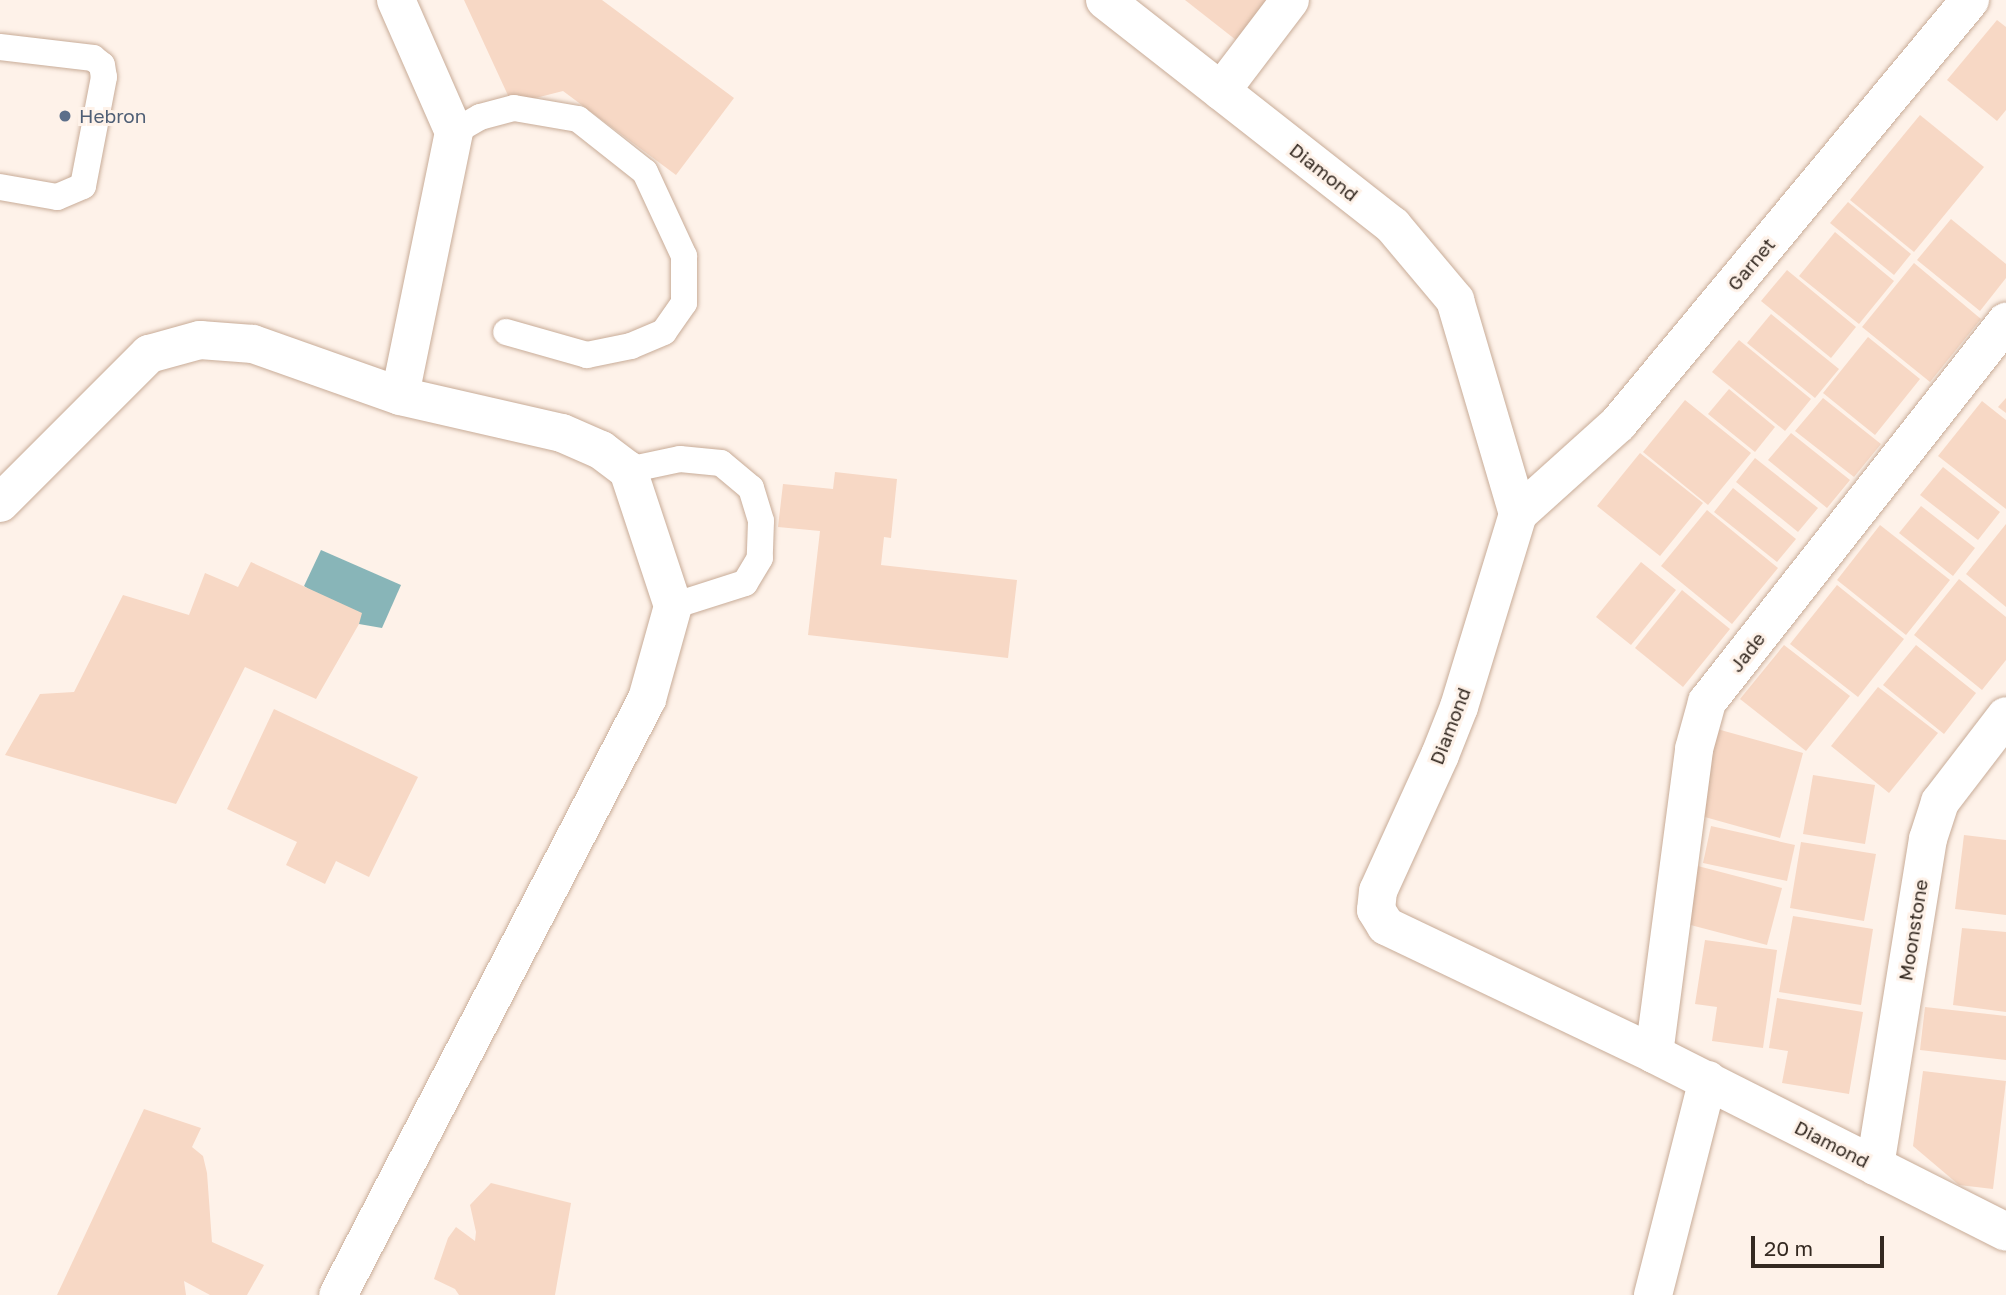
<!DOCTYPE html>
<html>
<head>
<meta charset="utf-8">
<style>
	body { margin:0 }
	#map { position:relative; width:2006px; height:1295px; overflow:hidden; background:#fef2e9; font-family:"Golos Text",sans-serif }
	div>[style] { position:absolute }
	.water>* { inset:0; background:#88b5b8 }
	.building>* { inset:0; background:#f7d8c5 }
	.roads { filter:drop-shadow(0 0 2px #c8ac98) drop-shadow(0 0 2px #c8ac98) }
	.lane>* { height:26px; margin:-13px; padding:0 13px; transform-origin:13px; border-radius:13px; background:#fff }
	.street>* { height:38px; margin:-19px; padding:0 19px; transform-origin:19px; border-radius:19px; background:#fff }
	.dots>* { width:19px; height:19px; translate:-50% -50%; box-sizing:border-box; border:4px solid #fef2e9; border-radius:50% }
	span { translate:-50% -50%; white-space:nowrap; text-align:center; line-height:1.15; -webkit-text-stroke:6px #fef2e9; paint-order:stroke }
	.service-label { font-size:19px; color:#4e5e75 }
	.left { translate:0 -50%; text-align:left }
	.street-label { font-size:19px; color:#342921 }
	.scale { position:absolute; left:1751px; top:1236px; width:133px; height:32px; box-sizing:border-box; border:4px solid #342921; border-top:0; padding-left:9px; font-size:21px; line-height:24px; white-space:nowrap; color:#342921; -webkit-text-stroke:5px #fef2e9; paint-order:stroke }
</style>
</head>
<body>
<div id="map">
	<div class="water">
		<div style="clip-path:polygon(321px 550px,401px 585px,382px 628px,359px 624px,304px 586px)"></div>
	</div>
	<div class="building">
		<div style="clip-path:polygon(464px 0,602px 0,734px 98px,676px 175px,563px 91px,512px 104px)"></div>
		<div style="clip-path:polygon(1185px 0,1268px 0,1236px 40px)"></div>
		<div style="clip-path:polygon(1997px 20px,2006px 27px,2006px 110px,1997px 121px,1947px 80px)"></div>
		<div style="clip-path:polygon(1920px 115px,1984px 167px,1914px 252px,1850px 200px)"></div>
		<div style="clip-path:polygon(1848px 202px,1911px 254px,1894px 275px,1830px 223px)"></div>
		<div style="clip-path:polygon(1951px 219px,2006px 264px,2006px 278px,1980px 311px,1917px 260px)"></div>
		<div style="clip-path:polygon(1835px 232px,1894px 281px,1859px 324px,1799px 276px)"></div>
		<div style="clip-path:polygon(1914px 263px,1981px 319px,1930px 382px,1862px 327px)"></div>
		<div style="clip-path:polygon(1787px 270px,1856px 327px,1831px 358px,1761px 301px)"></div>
		<div style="clip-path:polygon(1771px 314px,1839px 369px,1815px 398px,1747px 343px)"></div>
		<div style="clip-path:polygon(1868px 337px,1920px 379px,1875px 435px,1823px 393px)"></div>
		<div style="clip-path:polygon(1739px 340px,1811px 399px,1785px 431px,1712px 372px)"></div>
		<div style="clip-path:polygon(1729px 389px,1775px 427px,1755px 452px,1708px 414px)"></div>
		<div style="clip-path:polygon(1823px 398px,1881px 444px,1854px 477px,1795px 431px)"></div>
		<div style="clip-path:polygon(2006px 398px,2006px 413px,1998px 407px)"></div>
		<div style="clip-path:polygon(1685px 400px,1751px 453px,1708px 505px,1643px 452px)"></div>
		<div style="clip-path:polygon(1982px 401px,2006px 420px,2006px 509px,1938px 456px)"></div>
		<div style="clip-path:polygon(1791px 433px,1850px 480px,1827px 508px,1768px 460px)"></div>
		<div style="clip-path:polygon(1640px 453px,1703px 503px,1660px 556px,1597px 506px)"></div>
		<div style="clip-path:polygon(1755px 458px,1818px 508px,1798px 532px,1736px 482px)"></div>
		<div style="clip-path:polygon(1943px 467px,2000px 512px,1978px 540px,1920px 495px)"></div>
		<div style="clip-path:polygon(835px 472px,897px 479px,891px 538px,884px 537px,881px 565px,1017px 580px,1008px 658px,808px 635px,820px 531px,778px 527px,783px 484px,833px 489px)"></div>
		<div style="clip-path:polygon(1733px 488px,1796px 539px,1777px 562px,1714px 512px)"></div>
		<div style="clip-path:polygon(1921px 506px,1975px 548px,1953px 576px,1899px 533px)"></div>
		<div style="clip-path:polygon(1707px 510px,1778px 568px,1732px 624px,1661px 566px)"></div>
		<div style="clip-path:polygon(2006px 524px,2006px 607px,1966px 574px)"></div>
		<div style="clip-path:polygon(1880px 525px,1950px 580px,1906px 635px,1837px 580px)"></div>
		<div style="clip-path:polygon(251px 562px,362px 613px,359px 624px,316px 699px,245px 667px,176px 804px,5px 755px,40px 694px,74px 692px,123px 595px,189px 615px,205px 573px,238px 587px)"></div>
		<div style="clip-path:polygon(1641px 562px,1676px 590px,1631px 645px,1596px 617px)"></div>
		<div style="clip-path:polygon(1959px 579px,2006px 617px,2006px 660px,1982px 690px,1914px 635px)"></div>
		<div style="clip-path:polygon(1837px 585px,1904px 639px,1858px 697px,1790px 644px)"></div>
		<div style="clip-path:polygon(1682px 590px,1730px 629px,1683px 687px,1635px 648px)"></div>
		<div style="clip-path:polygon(1784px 645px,1850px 696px,1806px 751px,1740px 699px)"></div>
		<div style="clip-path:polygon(1916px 645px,1976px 693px,1944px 734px,1883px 685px)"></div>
		<div style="clip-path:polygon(1878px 687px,1938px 733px,1889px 793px,1831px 746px)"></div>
		<div style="clip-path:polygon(274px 709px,418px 777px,369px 877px,336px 861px,325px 884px,286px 865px,297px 842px,227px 809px)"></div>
		<div style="clip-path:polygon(1717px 729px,1803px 753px,1780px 838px,1694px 814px)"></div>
		<div style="clip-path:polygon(1813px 775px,1875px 785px,1865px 844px,1803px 834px)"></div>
		<div style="clip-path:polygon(1711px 826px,1795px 845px,1787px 881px,1703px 863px)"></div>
		<div style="clip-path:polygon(1964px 835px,2006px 840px,2006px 915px,1955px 909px)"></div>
		<div style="clip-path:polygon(1801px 842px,1876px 854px,1864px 921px,1790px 908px)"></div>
		<div style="clip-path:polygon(1694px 865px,1782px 888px,1767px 945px,1679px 922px)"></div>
		<div style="clip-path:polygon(1793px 916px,1873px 929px,1861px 1005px,1779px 992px)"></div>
		<div style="clip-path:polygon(1962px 928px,2006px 932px,2006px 1012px,1953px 1005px)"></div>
		<div style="clip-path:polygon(1705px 940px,1777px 950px,1763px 1048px,1712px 1041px,1717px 1007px,1695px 1004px)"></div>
		<div style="clip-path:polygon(1777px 998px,1863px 1012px,1849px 1094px,1782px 1083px,1788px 1051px,1769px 1048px)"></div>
		<div style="clip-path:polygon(1925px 1007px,2006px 1016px,2006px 1060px,1920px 1050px)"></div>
		<div style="clip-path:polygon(1923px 1071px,2006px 1081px,1993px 1189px,1959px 1185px,1913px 1146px)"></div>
		<div style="clip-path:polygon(144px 1109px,201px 1128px,192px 1147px,203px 1156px,207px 1173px,212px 1242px,264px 1265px,247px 1295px,210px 1295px,184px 1281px,186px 1295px,57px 1295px)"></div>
		<div style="clip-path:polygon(491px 1183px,571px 1203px,555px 1295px,459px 1295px,455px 1289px,434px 1279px,448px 1238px,456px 1227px,475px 1241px,476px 1232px,470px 1205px)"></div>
	</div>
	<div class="roads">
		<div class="lane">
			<div style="left:0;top:47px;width:94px;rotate:6.7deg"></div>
			<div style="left:93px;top:58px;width:11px;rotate:38deg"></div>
			<div style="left:102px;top:65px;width:12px;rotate:81deg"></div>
			<div style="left:104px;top:77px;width:111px;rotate:100.9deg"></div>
			<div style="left:83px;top:186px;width:28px;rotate:157deg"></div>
			<div style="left:57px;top:197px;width:58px;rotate:-170deg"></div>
			<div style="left:454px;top:132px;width:30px;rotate:-30deg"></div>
			<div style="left:480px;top:117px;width:35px;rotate:-15deg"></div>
			<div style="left:514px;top:108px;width:65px;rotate:9.8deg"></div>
			<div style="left:578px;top:119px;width:85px;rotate:38.3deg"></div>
			<div style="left:645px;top:172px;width:93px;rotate:65.1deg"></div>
			<div style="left:684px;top:256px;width:47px;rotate:90deg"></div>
			<div style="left:684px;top:303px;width:35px;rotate:125deg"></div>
			<div style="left:664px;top:332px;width:36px;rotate:157deg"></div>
			<div style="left:631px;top:346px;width:45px;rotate:168.4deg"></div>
			<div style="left:587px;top:355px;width:84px;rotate:-164.1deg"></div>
			<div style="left:628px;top:470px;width:53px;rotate:-11.9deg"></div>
			<div style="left:680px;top:459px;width:41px;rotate:5.6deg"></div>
			<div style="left:721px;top:463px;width:39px;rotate:40deg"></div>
			<div style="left:751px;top:488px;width:34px;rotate:73deg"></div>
			<div style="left:761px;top:521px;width:37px;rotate:92deg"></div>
			<div style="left:760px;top:558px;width:29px;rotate:121deg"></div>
			<div style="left:745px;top:583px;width:76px;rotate:162.3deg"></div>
		</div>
		<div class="street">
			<div style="left:396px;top:0;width:144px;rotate:66.3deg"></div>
			<div style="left:454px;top:132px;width:269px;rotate:101.6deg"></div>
			<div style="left:1105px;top:0;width:366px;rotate:38.1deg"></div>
			<div style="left:1393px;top:226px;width:97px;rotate:50deg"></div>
			<div style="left:1455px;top:300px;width:223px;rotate:73.6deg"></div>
			<div style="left:1518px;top:514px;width:202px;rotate:107deg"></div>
			<div style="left:1459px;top:707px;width:52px;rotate:111.6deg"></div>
			<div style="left:1440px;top:755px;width:149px;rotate:114.5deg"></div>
			<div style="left:1378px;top:891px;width:19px;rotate:96deg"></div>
			<div style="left:1376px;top:910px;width:19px;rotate:58deg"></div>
			<div style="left:1386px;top:926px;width:297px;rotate:25.5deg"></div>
			<div style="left:1654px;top:1054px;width:394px;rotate:26.8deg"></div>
			<div style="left:1221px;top:91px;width:114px;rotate:-52.8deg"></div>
			<div style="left:0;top:503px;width:211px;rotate:-45deg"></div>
			<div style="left:149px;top:354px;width:53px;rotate:-15.4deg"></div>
			<div style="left:200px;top:340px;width:53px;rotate:4.3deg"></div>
			<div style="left:253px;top:344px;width:156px;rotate:19.5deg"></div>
			<div style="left:400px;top:396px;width:166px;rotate:12.9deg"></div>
			<div style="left:562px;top:433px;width:43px;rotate:23.6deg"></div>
			<div style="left:601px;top:450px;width:34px;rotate:37deg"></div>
			<div style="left:628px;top:470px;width:143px;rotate:71.7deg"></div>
			<div style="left:673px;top:606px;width:97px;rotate:105.6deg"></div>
			<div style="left:647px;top:699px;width:671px;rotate:117.4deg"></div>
			<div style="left:1518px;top:514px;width:135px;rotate:-42deg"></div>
			<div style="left:1618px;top:424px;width:551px;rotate:-50.3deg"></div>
			<div style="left:1654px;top:1054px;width:308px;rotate:-82.5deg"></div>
			<div style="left:1694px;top:749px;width:49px;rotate:-74.5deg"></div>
			<div style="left:1707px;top:702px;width:484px;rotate:-51.8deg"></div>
			<div style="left:1875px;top:1166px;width:331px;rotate:-80.8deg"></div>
			<div style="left:1928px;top:839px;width:39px;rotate:-72deg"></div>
			<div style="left:1940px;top:802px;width:108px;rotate:-52.5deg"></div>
			<div style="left:1653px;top:1295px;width:222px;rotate:-75.7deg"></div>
		</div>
	</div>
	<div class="dots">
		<div style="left:65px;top:116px;background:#5c6f8a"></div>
	</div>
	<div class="service-label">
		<span class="left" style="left:79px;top:116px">Hebron</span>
	</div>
	<div class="street-label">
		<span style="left:1324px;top:172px;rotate:38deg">Diamond</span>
		<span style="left:1751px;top:264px;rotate:-50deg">Garnet</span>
		<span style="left:1747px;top:652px;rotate:-52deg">Jade</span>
		<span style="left:1450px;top:726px;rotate:-69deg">Diamond</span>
		<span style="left:1913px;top:930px;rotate:-81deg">Moonstone</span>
		<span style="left:1832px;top:1144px;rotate:27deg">Diamond</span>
	</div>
	<div class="scale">20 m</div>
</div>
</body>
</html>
